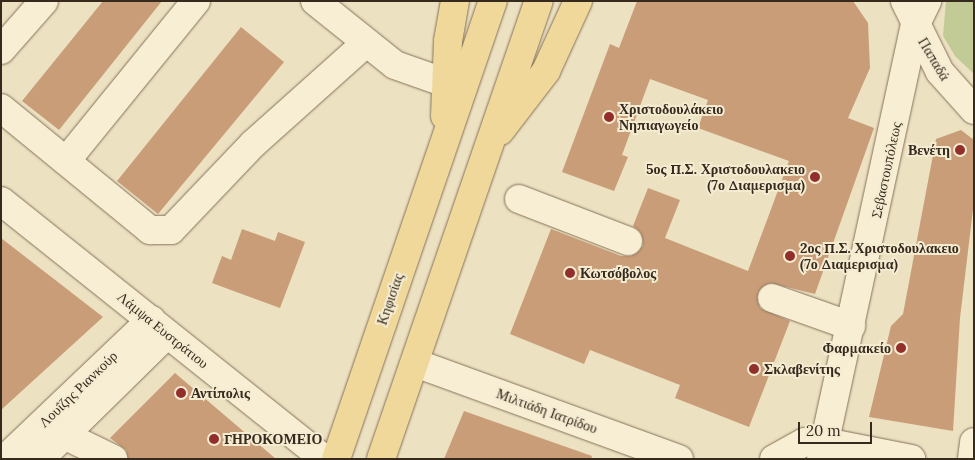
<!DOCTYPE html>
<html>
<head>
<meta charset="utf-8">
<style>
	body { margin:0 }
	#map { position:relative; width:975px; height:460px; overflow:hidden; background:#ece1c1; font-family:Lora,serif }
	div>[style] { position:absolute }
	.green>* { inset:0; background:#c2ca96 }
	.building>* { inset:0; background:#c99d78 }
	.roads { filter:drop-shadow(0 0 1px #857259) drop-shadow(0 0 1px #857259) }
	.minor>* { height:28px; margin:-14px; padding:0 14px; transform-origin:14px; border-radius:14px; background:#f7eed4 }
	.major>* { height:28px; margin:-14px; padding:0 14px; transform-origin:14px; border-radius:14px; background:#efd89a }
	.dots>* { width:14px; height:14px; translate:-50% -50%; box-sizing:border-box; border:2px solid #f4ebd1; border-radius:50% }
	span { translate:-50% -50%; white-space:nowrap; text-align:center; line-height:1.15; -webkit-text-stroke:4px #f4ebd1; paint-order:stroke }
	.street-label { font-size:14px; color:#352a1d }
	.poi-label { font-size:14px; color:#352a1d; font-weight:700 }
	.left { translate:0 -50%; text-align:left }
	.right { translate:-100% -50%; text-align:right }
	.frame { position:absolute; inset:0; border:2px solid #352a1d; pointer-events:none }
	.scale { position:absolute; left:798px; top:422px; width:74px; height:22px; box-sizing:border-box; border:2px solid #352a1d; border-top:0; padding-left:6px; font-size:15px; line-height:18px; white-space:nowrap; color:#352a1d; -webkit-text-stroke:4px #f4ebd1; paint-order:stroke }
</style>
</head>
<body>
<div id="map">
	<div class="green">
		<div style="clip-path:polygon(946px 1px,974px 1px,974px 74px,955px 56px,943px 36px)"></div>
	</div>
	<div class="building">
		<div style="clip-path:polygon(103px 1px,162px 1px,59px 130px,22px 101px)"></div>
		<div style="clip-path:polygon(637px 1px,853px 1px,868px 23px,870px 68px,848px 118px,874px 128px,815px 294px,770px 283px,758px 292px,760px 308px,790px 321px,749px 427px,675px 398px,680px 385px,590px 350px,584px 364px,510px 334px,551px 229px,621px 256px,631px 256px,643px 246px,640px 232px,633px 226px,648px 188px,680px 200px,665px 238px,748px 271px,780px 185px,789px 161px,698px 128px,708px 100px,650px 79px,622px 155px,628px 157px,614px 191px,562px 172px,610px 44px,619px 48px)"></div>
		<div style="clip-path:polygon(241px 27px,284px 62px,158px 214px,117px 181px)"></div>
		<div style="clip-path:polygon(961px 130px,974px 140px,974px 201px,960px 318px,953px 431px,869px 417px,891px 326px,903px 314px,936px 139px)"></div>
		<div style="clip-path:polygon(242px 229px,275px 241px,278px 232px,305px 242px,280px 308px,212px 283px,222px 256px,231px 260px)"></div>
		<div style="clip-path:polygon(1px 238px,103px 317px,1px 410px)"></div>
		<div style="clip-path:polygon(175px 373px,276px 459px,128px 459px,126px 450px,110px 438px)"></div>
		<div style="clip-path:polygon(464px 411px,592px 456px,591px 459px,444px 459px)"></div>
	</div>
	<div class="roads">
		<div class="minor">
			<div style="left:315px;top:1px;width:102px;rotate:38.7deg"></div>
			<div style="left:395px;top:65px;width:54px;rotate:19.4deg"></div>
			<div style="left:905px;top:1px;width:79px;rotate:63.8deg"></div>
			<div style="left:940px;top:72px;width:51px;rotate:48.2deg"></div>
			<div style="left:1px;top:50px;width:65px;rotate:-48.7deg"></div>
			<div style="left:1px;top:108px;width:193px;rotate:39.3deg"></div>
			<div style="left:150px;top:230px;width:21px"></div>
			<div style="left:171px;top:230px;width:119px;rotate:-46.4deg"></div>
			<div style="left:253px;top:144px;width:152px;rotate:-41.8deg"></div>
			<div style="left:66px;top:161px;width:206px;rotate:-50.9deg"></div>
			<div style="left:519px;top:199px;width:117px;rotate:21.1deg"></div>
			<div style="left:1px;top:201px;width:413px;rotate:38.6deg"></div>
			<div style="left:772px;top:298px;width:84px;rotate:19.5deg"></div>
			<div style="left:415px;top:363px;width:281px;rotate:20deg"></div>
			<div style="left:64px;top:435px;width:55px;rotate:26.1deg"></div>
			<div style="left:5px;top:459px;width:202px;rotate:-43.6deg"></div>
			<div style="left:40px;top:459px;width:178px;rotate:-44.5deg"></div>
			<div style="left:774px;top:459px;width:35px;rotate:-29deg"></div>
			<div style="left:805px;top:442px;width:20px"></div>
			<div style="left:825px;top:442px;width:88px;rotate:11.2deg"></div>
			<div style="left:821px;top:459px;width:443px;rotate:-77.8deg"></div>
			<div style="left:915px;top:26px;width:28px;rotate:-64deg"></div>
			<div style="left:972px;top:459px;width:17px;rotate:-83deg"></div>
		</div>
		<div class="major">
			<div style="left:445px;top:116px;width:75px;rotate:-87.7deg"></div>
			<div style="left:448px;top:41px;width:41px;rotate:-80.1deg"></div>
			<div style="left:500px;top:131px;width:76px;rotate:-52.5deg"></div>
			<div style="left:546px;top:71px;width:77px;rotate:-65.4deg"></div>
			<div style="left:336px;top:459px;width:484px;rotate:-71.1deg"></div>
			<div style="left:381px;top:459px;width:484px;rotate:-71deg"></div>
		</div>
	</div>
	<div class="dots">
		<div style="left:609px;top:117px;background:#922f2b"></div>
		<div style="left:960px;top:150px;background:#922f2b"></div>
		<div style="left:815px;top:177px;background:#922f2b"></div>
		<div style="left:790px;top:256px;background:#922f2b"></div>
		<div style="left:570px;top:273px;background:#922f2b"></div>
		<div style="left:901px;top:348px;background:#922f2b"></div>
		<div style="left:754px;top:369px;background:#922f2b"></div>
		<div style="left:181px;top:393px;background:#922f2b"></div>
		<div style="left:214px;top:439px;background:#922f2b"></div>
	</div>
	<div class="street-label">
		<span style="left:934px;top:59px;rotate:59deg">Παπαδά</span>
		<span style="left:886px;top:170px;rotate:-78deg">Σεβαστουπόλεως</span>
		<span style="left:390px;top:299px;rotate:-71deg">Κηφισίας</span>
		<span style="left:163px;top:330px;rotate:39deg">Λάμψα Ευστράτιου</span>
		<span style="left:78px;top:389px;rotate:-44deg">Λουΐζης Ριανκούρ</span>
		<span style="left:547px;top:411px;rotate:20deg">Μιλτιάδη Ιατρίδου</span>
	</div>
	<div class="poi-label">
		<span class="left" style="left:619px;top:117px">Χριστοδουλάκειο<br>Νηπιαγωγείο</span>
		<span class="right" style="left:950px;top:150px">Βενέτη</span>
		<span class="right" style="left:805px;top:177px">5ος Π.Σ. Χριστοδουλακειο<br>(7ο Διαμερισμα)</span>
		<span class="left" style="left:800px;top:256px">2ος Π.Σ. Χριστοδουλακειο<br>(7ο Διαμερισμα)</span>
		<span class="left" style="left:580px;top:273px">Κωτσόβολος</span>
		<span class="right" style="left:891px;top:348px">Φαρμακείο</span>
		<span class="left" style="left:764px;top:369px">Σκλαβενίτης</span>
		<span class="left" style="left:191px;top:393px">Αντίπολις</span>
		<span class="left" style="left:224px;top:439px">ΓΗΡΟΚΟΜΕΙΟ</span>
	</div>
	<div class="frame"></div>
	<div class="scale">20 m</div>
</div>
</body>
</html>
